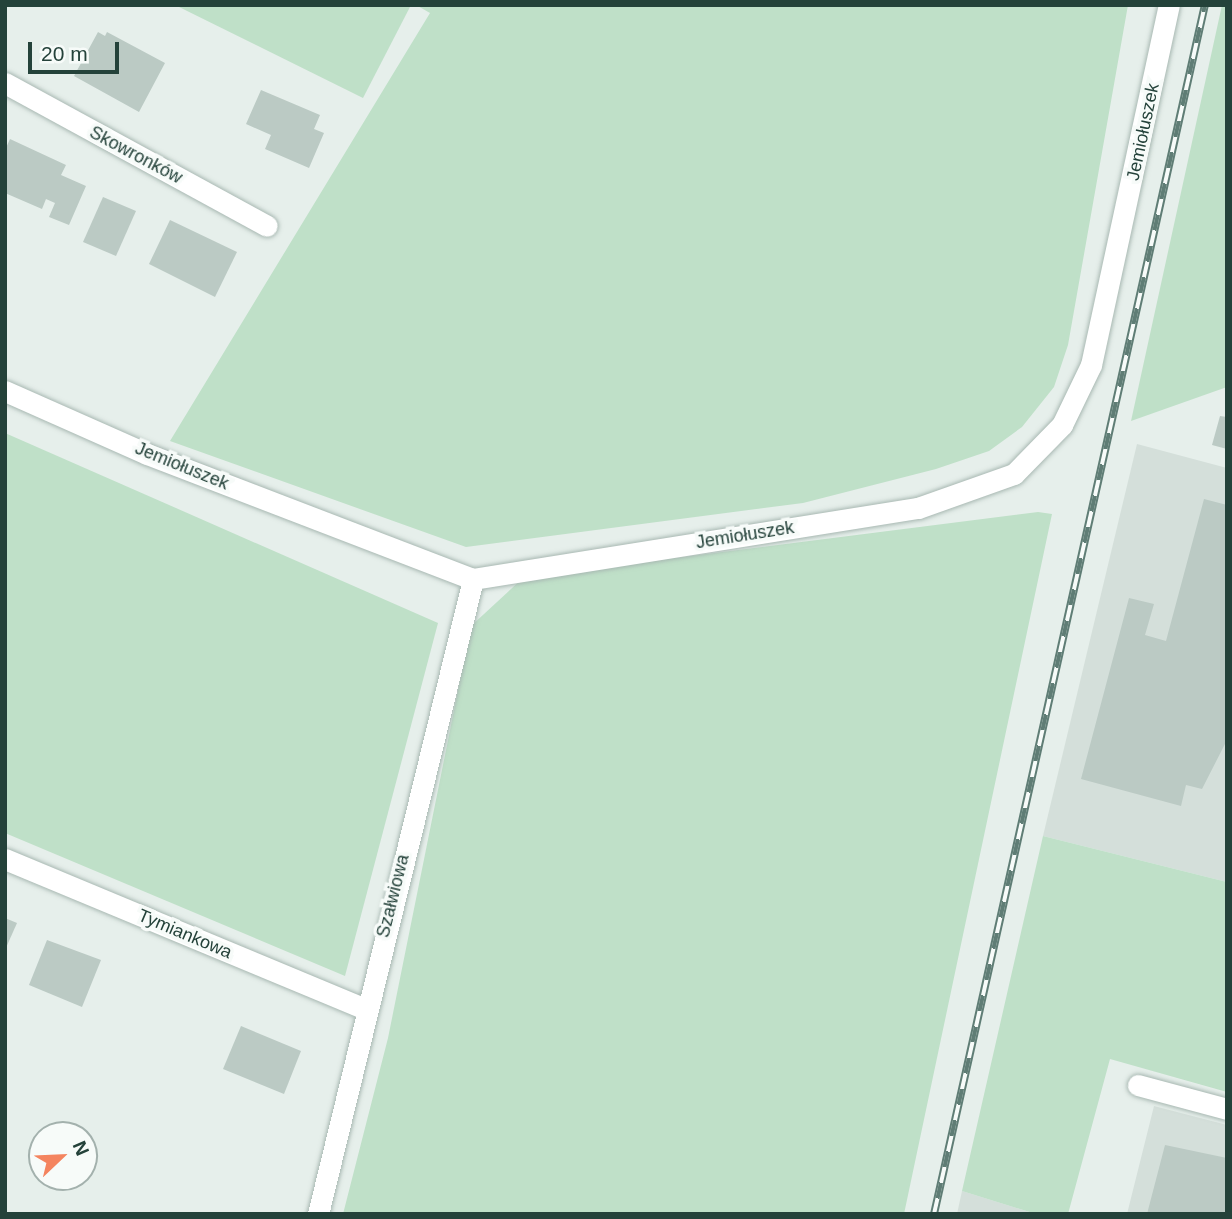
<!DOCTYPE html>
<html>
<head>
<meta charset="utf-8">
<style>
	body { margin:0 }
	#map { position:relative; width:1232px; height:1219px; overflow:hidden; background:#e6efeb; font-family:Arial,sans-serif }
	div>[style] { position:absolute }
	.built>* { inset:0; background:#d4dfda }
	.green>* { inset:0; background:#bfe0c8 }
	.building>* { inset:0; background:#bbcac4 }
	.roads { filter:drop-shadow(0 0 2px #a8b8b2) drop-shadow(0 0 2px #a8b8b2) }
	.minor>* { height:21px; margin:-10.5px; padding:0 10.5px; transform-origin:10.5px; border-radius:10.5px; background:#fff }
	.rail>* { height:8px; margin-top:-4px; transform-origin:0; background:repeating-linear-gradient(90deg,#f7fbf9 0 16px,#5f7d75 0 32px); box-sizing:border-box; border-block:2px solid #5f7d75 }
	span { translate:-50% -50%; white-space:nowrap; text-align:center; line-height:1.15; -webkit-text-stroke:7px #f7fbf9; paint-order:stroke }
	.street-label { font-size:18px; color:#24423a }
	.frame { position:absolute; inset:0; border:7px solid #24423a; pointer-events:none }
	.north { position:absolute; left:28px; top:1121px; width:70px; height:70px; box-sizing:border-box; background:#f7fbf9; border:2px solid #a3b1ad; border-radius:50%; rotate:67deg; font-size:19px; font-weight:700; line-height:28px; text-align:center; color:#24423a }
	.north::after { content:''; display:block; margin:auto; width:24px; height:32px; background:#f4845f; clip-path:polygon(50% 0,100% 100%,50% 72%,0 100%) }
	.scale { position:absolute; left:28px; top:42px; width:91px; height:32px; box-sizing:border-box; border:4px solid #24423a; border-top:0; padding-left:9px; font-size:21px; line-height:24px; white-space:nowrap; color:#24423a; -webkit-text-stroke:5px #f7fbf9; paint-order:stroke }
</style>
</head>
<body>
<div id="map">
	<div class="built">
		<div style="clip-path:polygon(1137px 444px,1227px 468px,1227px 882px,1043px 836px)"></div>
		<div style="clip-path:polygon(1154px 1106px,1227px 1125px,1227px 1214px,1127px 1214px)"></div>
		<div style="clip-path:polygon(962px 1191px,1036px 1214px,957px 1214px)"></div>
	</div>
	<div class="green">
		<div style="clip-path:polygon(175px 5px,411px 5px,363px 98px)"></div>
		<div style="clip-path:polygon(416px 5px,1128px 5px,1068px 345px,1054px 387px,1022px 427px,989px 451px,936px 469px,803px 503px,466px 547px,170px 441px,430px 13px)"></div>
		<div style="clip-path:polygon(1222px 5px,1227px 5px,1227px 387px,1131px 421px)"></div>
		<div style="clip-path:polygon(5px 433px,438px 623px,345px 976px,5px 833px)"></div>
		<div style="clip-path:polygon(1038px 512px,1052px 514px,904px 1214px,343px 1214px,388px 1038px,471px 626px,524px 577px)"></div>
		<div style="clip-path:polygon(1043px 836px,1227px 882px,1227px 1092px,1110px 1059px,1068px 1214px,1036px 1214px,962px 1191px)"></div>
	</div>
	<div class="building">
		<div style="clip-path:polygon(98px 32px,105px 36px,107px 32px,165px 63px,139px 112px,74px 76px)"></div>
		<div style="clip-path:polygon(261px 90px,320px 115px,314px 129px,324px 133px,309px 168px,265px 149px,271px 135px,246px 124px)"></div>
		<div style="clip-path:polygon(10px 139px,66px 165px,61px 175px,86px 186px,69px 225px,49px 217px,55px 203px,46px 199px,42px 209px,5px 193px,5px 150px)"></div>
		<div style="clip-path:polygon(103px 197px,136px 211px,116px 256px,83px 242px)"></div>
		<div style="clip-path:polygon(170px 220px,237px 252px,215px 297px,149px 264px)"></div>
		<div style="clip-path:polygon(1220px 416px,1227px 417px,1227px 449px,1212px 445px)"></div>
		<div style="clip-path:polygon(1204px 499px,1227px 505px,1227px 740px,1202px 789px,1186px 785px,1181px 806px,1081px 779px,1129px 598px,1154px 604px,1145px 635px,1166px 641px)"></div>
		<div style="clip-path:polygon(5px 918px,17px 923px,5px 950px)"></div>
		<div style="clip-path:polygon(47px 940px,101px 960px,82px 1007px,29px 985px)"></div>
		<div style="clip-path:polygon(241px 1026px,301px 1051px,284px 1094px,223px 1069px)"></div>
		<div style="clip-path:polygon(1165px 1145px,1227px 1158px,1227px 1214px,1147px 1214px)"></div>
	</div>
	<div class="roads">
		<div class="minor">
			<div style="left:5px;top:83px;width:298px;rotate:28.6deg"></div>
			<div style="left:5px;top:391px;width:155px;rotate:23.9deg"></div>
			<div style="left:147px;top:454px;width:349px;rotate:21deg"></div>
			<div style="left:473px;top:579px;width:451px;rotate:-9.1deg"></div>
			<div style="left:918px;top:508px;width:102px;rotate:-19.5deg"></div>
			<div style="left:1014px;top:474px;width:69px;rotate:-45.6deg"></div>
			<div style="left:1062px;top:425px;width:67px;rotate:-64.2deg"></div>
			<div style="left:1091px;top:365px;width:368px;rotate:-77.8deg"></div>
			<div style="left:5px;top:859px;width:390px;rotate:22.6deg"></div>
			<div style="left:1138px;top:1085px;width:92px;rotate:15.1deg"></div>
			<div style="left:318px;top:1214px;width:654px;rotate:-76.28deg"></div>
		</div>
	</div>
	<div class="rail">
		<div style="left:934px;top:1214px;width:1239px;rotate:-77.37deg"></div>
	</div>
	<div class="street-label">
		<span style="left:1143px;top:132px;rotate:-78deg">Jemiołuszek</span>
		<span style="left:136px;top:155px;rotate:28deg">Skowronków</span>
		<span style="left:182px;top:466px;rotate:22deg">Jemiołuszek</span>
		<span style="left:745px;top:535px;rotate:-9deg">Jemiołuszek</span>
		<span style="left:393px;top:896px;rotate:-76deg">Szałwiowa</span>
		<span style="left:185px;top:934px;rotate:23deg">Tymiankowa</span>
	</div>
	<div class="frame"></div>
	<div class="north">N</div>
	<div class="scale">20 m</div>
</div>
</body>
</html>
